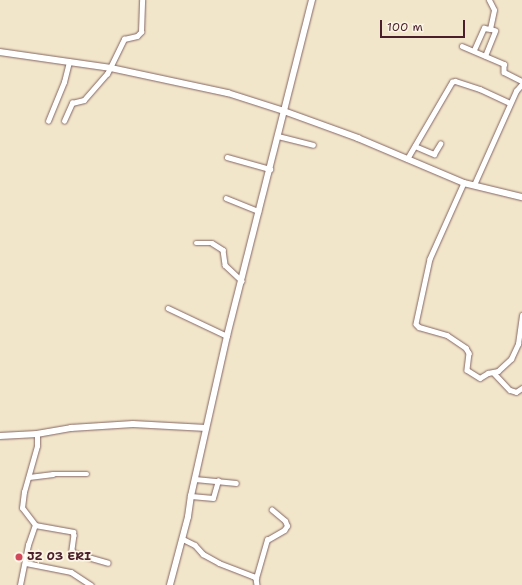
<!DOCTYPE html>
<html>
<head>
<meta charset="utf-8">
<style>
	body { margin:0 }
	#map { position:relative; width:522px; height:585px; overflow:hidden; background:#f2e6ca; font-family:"Shantell Sans",sans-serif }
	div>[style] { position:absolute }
	.roads { filter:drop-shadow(0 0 1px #856563) drop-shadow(0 0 1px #856563) }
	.minor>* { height:4.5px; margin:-2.25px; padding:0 2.25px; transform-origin:2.25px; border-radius:2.25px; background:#fff }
	.tertiary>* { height:5.5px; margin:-2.75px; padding:0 2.75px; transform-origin:2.75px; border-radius:2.75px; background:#fff }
	.dots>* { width:11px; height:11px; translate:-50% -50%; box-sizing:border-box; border:2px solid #fcf5e5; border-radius:50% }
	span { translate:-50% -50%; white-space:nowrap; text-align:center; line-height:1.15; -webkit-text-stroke:3.5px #fcf5e5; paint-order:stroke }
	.poi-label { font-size:12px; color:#4a1f2b; font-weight:700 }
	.left { translate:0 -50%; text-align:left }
	.scale { position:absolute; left:380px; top:20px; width:85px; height:18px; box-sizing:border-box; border:2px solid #4a1f2b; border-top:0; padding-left:5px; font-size:12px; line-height:14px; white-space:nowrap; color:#4a1f2b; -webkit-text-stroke:3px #fcf5e5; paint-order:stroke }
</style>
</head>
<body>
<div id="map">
	<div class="roads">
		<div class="minor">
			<div style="left:462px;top:46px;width:46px;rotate:23.2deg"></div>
			<div style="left:504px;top:64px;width:8px;rotate:90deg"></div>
			<div style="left:504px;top:72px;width:20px;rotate:27deg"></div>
			<div style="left:474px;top:50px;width:24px;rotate:-66deg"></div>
			<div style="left:484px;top:28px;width:6px;rotate:9deg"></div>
			<div style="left:485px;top:56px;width:27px;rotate:-68deg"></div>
			<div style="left:495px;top:31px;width:5px;rotate:-158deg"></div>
			<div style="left:490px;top:29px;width:19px;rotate:-78deg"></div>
			<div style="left:494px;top:10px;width:11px;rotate:-117deg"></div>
			<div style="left:48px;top:121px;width:42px;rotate:-67.7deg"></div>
			<div style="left:64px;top:82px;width:21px;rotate:-76deg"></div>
			<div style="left:64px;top:121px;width:20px;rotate:-66deg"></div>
			<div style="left:72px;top:103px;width:12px;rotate:-14deg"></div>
			<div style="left:84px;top:100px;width:35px;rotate:-49deg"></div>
			<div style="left:107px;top:74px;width:39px;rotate:-64deg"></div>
			<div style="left:124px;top:39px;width:13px;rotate:-13deg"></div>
			<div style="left:137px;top:36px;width:6px;rotate:-45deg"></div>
			<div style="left:141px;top:32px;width:32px;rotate:-88deg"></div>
			<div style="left:278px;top:136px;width:36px;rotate:14deg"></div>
			<div style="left:415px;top:146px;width:21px;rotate:23deg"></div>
			<div style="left:434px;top:154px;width:12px;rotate:-59deg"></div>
			<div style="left:227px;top:157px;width:45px;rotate:15.6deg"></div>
			<div style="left:407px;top:159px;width:89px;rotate:-59.7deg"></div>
			<div style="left:452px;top:82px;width:3px;rotate:-18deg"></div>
			<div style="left:455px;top:81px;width:26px;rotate:18deg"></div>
			<div style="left:480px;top:89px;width:33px;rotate:25deg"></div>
			<div style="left:464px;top:183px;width:83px;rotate:114.1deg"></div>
			<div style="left:430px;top:259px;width:66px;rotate:102.2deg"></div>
			<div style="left:416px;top:324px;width:4px;rotate:45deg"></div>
			<div style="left:419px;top:327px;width:29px;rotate:16deg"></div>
			<div style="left:447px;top:335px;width:23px;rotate:34deg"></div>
			<div style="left:466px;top:348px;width:6px;rotate:59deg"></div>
			<div style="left:469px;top:353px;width:17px;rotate:97deg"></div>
			<div style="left:467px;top:370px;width:15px;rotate:32deg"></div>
			<div style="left:480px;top:378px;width:9px;rotate:-32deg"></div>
			<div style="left:488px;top:373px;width:10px;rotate:-11deg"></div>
			<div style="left:498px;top:371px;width:18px;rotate:-43deg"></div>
			<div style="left:511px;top:359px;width:17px;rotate:-65deg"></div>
			<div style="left:518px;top:344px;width:29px;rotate:-82deg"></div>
			<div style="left:474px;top:185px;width:103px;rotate:-65.9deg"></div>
			<div style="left:516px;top:91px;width:9px;rotate:-49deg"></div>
			<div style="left:226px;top:198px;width:35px;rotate:22deg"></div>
			<div style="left:196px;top:243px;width:16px"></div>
			<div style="left:212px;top:243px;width:13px;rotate:32deg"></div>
			<div style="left:223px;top:250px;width:15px;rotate:82deg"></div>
			<div style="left:225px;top:265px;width:23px;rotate:43deg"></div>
			<div style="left:168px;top:308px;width:65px;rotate:25.4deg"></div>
			<div style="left:494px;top:373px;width:23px;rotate:47deg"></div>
			<div style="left:510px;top:390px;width:6px;rotate:18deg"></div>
			<div style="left:516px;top:392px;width:7px;rotate:-34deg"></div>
			<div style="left:29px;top:477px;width:24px;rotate:-7deg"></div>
			<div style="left:53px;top:474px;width:34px"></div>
			<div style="left:195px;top:479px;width:41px;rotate:5.6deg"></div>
			<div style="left:191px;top:496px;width:22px;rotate:5deg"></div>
			<div style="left:213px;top:498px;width:18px;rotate:-74deg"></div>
			<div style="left:35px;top:525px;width:39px;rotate:10deg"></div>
			<div style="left:73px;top:532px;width:3px;rotate:72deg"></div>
			<div style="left:74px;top:535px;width:15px;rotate:98deg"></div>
			<div style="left:72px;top:550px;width:4px;rotate:56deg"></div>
			<div style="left:74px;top:553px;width:35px;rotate:16deg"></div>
			<div style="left:183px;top:539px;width:13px;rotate:27deg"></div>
			<div style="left:195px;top:545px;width:12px;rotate:48deg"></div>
			<div style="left:203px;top:554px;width:18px;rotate:29deg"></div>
			<div style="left:219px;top:563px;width:36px;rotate:21deg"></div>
			<div style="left:253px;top:576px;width:4px;rotate:34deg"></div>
			<div style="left:256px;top:578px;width:7px;rotate:82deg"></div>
			<div style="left:26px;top:563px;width:46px;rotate:11.3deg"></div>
			<div style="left:71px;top:572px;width:24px;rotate:33deg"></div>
			<div style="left:256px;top:578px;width:40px;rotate:-74deg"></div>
			<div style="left:267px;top:540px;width:20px;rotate:-30deg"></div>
			<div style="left:284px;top:530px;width:5px;rotate:-53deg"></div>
			<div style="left:287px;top:526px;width:5px;rotate:-112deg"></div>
			<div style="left:285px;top:521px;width:17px;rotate:-140deg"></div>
			<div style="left:20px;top:585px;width:41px;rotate:-78.7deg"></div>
			<div style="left:28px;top:545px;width:21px;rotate:-71deg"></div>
			<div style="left:35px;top:525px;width:21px;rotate:-127deg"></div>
			<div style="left:22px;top:508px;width:16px;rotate:-83deg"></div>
			<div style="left:24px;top:492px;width:48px;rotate:-74.2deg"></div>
			<div style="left:37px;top:446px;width:12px;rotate:-90deg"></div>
		</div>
		<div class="tertiary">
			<div style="left:0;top:52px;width:112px;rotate:8.2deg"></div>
			<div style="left:111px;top:68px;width:120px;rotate:12.1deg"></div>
			<div style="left:228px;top:93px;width:59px;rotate:17.8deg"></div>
			<div style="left:284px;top:111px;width:79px;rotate:20deg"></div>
			<div style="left:358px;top:138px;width:115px;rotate:23deg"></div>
			<div style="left:464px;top:183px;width:60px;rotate:13.6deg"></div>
			<div style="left:0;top:436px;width:37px;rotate:-3deg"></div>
			<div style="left:37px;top:434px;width:35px;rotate:-10deg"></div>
			<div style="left:71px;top:428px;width:62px;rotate:-3.7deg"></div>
			<div style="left:133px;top:424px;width:73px;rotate:3.1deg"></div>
			<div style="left:170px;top:585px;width:70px;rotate:-75.2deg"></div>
			<div style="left:188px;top:517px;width:21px;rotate:-82deg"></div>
			<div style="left:191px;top:496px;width:164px;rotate:-77.3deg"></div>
			<div style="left:227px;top:336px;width:347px;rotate:-75.8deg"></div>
		</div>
	</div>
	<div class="dots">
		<div style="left:19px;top:557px;background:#d1495b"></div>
	</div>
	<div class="poi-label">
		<span class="left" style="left:27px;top:557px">JZ 03 ERI</span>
	</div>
	<div class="scale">100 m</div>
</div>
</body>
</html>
